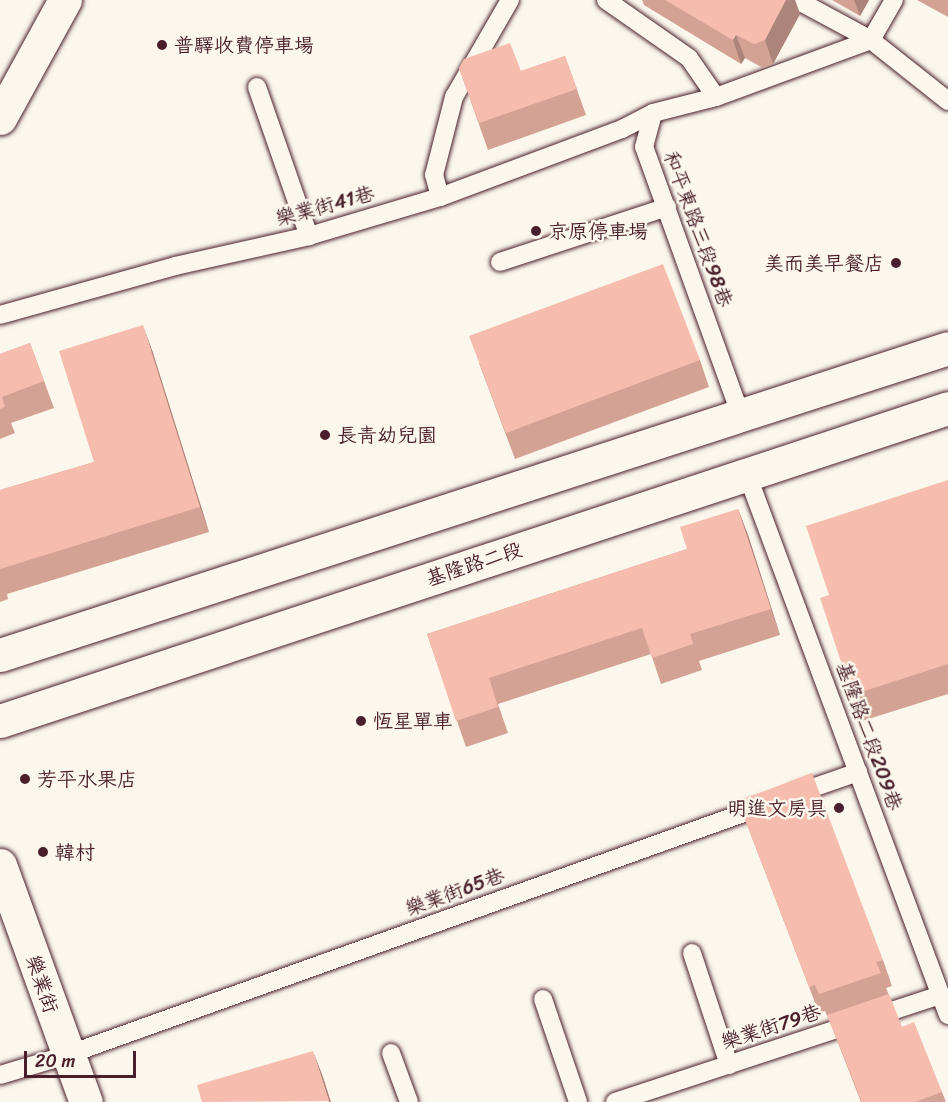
<!DOCTYPE html>
<html>
<head>
<meta charset="utf-8">
<style>
	body { margin:0 }
	#map { position:relative; width:948px; height:1102px; overflow:hidden; background:#fbf7ec; font-family:Sriracha,"LXGW WenKai TC",sans-serif }
	div>[style] { position:absolute }
	.roads { filter:drop-shadow(0 0 2px #4a1f2b) drop-shadow(0 0 2px #4a1f2b) }
	.lane>* { height:18px; margin:-9px; padding:0 9px; transform-origin:9px; border-radius:9px; background:#fbf7ec }
	.secondary>* { height:33px; margin:-16.5px; padding:0 16.5px; transform-origin:16.5px; border-radius:16.5px; background:#fbf7ec }
	.wall>* { inset:0; background:#d4a295 }
	.shaded-wall>* { inset:0; background:#ac8479 }
	.building>* { inset:0; background:#f6bcad }
	.dots>* { width:16px; height:16px; translate:-50% -50%; box-sizing:border-box; border:3px solid #fbf7ec; border-radius:50% }
	span { translate:-50% -50%; white-space:nowrap; text-align:center; line-height:1.15; -webkit-text-stroke:5px #fbf7ec; paint-order:stroke }
	.poi-label { font-size:20px; color:#4a1f2b }
	.left { translate:0 -50%; text-align:left }
	.right { translate:-100% -50%; text-align:right }
	.street-label { font-size:20px; color:#4a1f2b }
	.scale { position:absolute; left:24px; top:1051px; width:112px; height:27px; box-sizing:border-box; border:3px solid #4a1f2b; border-top:0; padding-left:8px; font-size:18px; line-height:21px; white-space:nowrap; color:#4a1f2b; -webkit-text-stroke:4px #fbf7ec; paint-order:stroke }
</style>
</head>
<body>
<div id="map">
	<div class="roads">
		<div class="lane">
			<div style="left:606px;top:0;width:101px;rotate:34.9deg"></div>
			<div style="left:689px;top:58px;width:47px;rotate:55.3deg"></div>
			<div style="left:797px;top:0;width:84px;rotate:28.4deg"></div>
			<div style="left:871px;top:40px;width:98px;rotate:38.4deg"></div>
			<div style="left:257px;top:87px;width:158px;rotate:70.8deg"></div>
			<div style="left:440px;top:197px;width:23px;rotate:-105deg"></div>
			<div style="left:434px;top:175px;width:81px;rotate:-75.6deg"></div>
			<div style="left:454px;top:97px;width:112px;rotate:-60deg"></div>
			<div style="left:500px;top:262px;width:176px;rotate:-18.2deg"></div>
			<div style="left:0;top:315px;width:182px;rotate:-15.6deg"></div>
			<div style="left:175px;top:266px;width:137px;rotate:-12.6deg"></div>
			<div style="left:309px;top:236px;width:137px;rotate:-16.6deg"></div>
			<div style="left:440px;top:197px;width:194px;rotate:-20.5deg"></div>
			<div style="left:622px;top:129px;width:35px;rotate:-27deg"></div>
			<div style="left:741px;top:416px;width:286px;rotate:-109.8deg"></div>
			<div style="left:644px;top:147px;width:35px;rotate:-75deg"></div>
			<div style="left:653px;top:113px;width:65px;rotate:-14.3deg"></div>
			<div style="left:716px;top:97px;width:165px;rotate:-20.2deg"></div>
			<div style="left:871px;top:40px;width:46px;rotate:-60.1deg"></div>
			<div style="left:747px;top:474px;width:577px;rotate:69.62deg"></div>
			<div style="left:795px;top:794px;width:67px;rotate:-19.2deg"></div>
			<div style="left:692px;top:953px;width:118px;rotate:71.7deg"></div>
			<div style="left:543px;top:999px;width:109px;rotate:71.2deg"></div>
			<div style="left:391px;top:1053px;width:52px;rotate:69.8deg"></div>
			<div style="left:0;top:1075px;width:70px;rotate:-16.6deg"></div>
			<div style="left:67px;top:1055px;width:742px;rotate:-19.68deg"></div>
			<div style="left:615px;top:1102px;width:343px;rotate:-18.2deg"></div>
		</div>
		<div class="secondary">
			<div style="left:0;top:118px;width:135px;rotate:-61.2deg"></div>
			<div style="left:0;top:655px;width:996px;rotate:-17.94deg"></div>
			<div style="left:0;top:721px;width:998px;rotate:-18.27deg"></div>
			<div style="left:0;top:865px;width:252px;rotate:70.1deg"></div>
		</div>
	</div>
	<div class="wall">
		<div style="clip-path:polygon(642px 0,795px 0,800px 14px,773px 64px,763px 68px,745px 58px,741px 64px,644px 5px)"></div>
		<div style="clip-path:polygon(832px 0,869px 0,860px 16px)"></div>
		<div style="clip-path:polygon(917px 0,948px 0,948px 17px)"></div>
		<div style="clip-path:polygon(565px 56px,586px 115px,488px 150px,459px 68px,521px 71px)"></div>
		<div style="clip-path:polygon(30px 343px,54px 408px,11px 423px,15px 433px,0 439px,0 354px)"></div>
		<div style="clip-path:polygon(152px 350px,209px 532px,7px 594px,8px 599px,0 602px,0 490px,94px 462px)"></div>
		<div style="clip-path:polygon(700px 360px,709px 387px,515px 459px,479px 363px)"></div>
		<div style="clip-path:polygon(948px 480px,948px 694px,862px 721px,852px 695px,829px 595px)"></div>
		<div style="clip-path:polygon(738px 509px,748px 535px,780px 635px,699px 661px,702px 670px,661px 684px,651px 654px,498px 704px,508px 733px,466px 747px,427px 634px,687px 549px)"></div>
		<div style="clip-path:polygon(738px 801px,883px 960px,892px 986px,886px 988px,902px 1027px,942px 1092px,946px 1102px,861px 1102px,829px 1020px,825px 1011px,819px 1013px)"></div>
	</div>
	<div class="shaded-wall">
		<div style="clip-path:polygon(785px 0,795px 0,800px 14px,773px 64px,765px 40px)"></div>
		<div style="clip-path:polygon(854px 0,869px 0,860px 16px)"></div>
		<div style="clip-path:polygon(736px 35px,745px 58px,741px 64px,733px 40px)"></div>
		<div style="clip-path:polygon(143px 325px,152px 350px,209px 532px,200px 507px)"></div>
		<div style="clip-path:polygon(738px 509px,748px 535px,780px 635px,771px 609px)"></div>
		<div style="clip-path:polygon(313px 1051px,323px 1077px,331px 1102px,329px 1102px)"></div>
	</div>
	<div class="building">
		<div style="clip-path:polygon(665px 0,786px 0,765px 40px,754px 44px,736px 35px,733px 40px)"></div>
		<div style="clip-path:polygon(510px 43px,521px 71px,565px 56px,577px 89px,479px 123px,459px 68px,464px 59px)"></div>
		<div style="clip-path:polygon(663px 264px,700px 360px,506px 433px,469px 336px)"></div>
		<div style="clip-path:polygon(143px 325px,200px 507px,0 569px,0 490px,94px 462px,59px 351px)"></div>
		<div style="clip-path:polygon(30px 343px,44px 381px,2px 397px,5px 407px,0 409px,0 354px)"></div>
		<div style="clip-path:polygon(948px 480px,948px 664px,852px 695px,820px 598px,829px 595px,806px 526px)"></div>
		<div style="clip-path:polygon(738px 509px,771px 609px,690px 634px,693px 644px,652px 658px,642px 628px,489px 678px,498px 707px,456px 721px,427px 634px,687px 549px,680px 527px)"></div>
		<div style="clip-path:polygon(812px 773px,883px 960px,876px 962px,881px 973px,819px 994px,815px 985px,809px 987px,738px 801px)"></div>
		<div style="clip-path:polygon(889px 994px,902px 1027px,914px 1022px,942px 1092px,915px 1102px,862px 1102px,827px 1015px)"></div>
		<div style="clip-path:polygon(313px 1051px,329px 1101px,202px 1102px,197px 1085px)"></div>
	</div>
	<div class="dots">
		<div style="left:162px;top:45px;background:#4a1f2b"></div>
		<div style="left:536px;top:231px;background:#4a1f2b"></div>
		<div style="left:896px;top:263px;background:#4a1f2b"></div>
		<div style="left:325px;top:435px;background:#4a1f2b"></div>
		<div style="left:361px;top:721px;background:#4a1f2b"></div>
		<div style="left:25px;top:779px;background:#4a1f2b"></div>
		<div style="left:839px;top:808px;background:#4a1f2b"></div>
		<div style="left:43px;top:852px;background:#4a1f2b"></div>
	</div>
	<div class="poi-label">
		<span class="left" style="left:174px;top:45px">普驛收費停車場</span>
		<span class="left" style="left:548px;top:231px">京原停車場</span>
		<span class="right" style="left:884px;top:263px">美而美早餐店</span>
		<span class="left" style="left:337px;top:435px">長青幼兒園</span>
		<span class="left" style="left:373px;top:721px">恆星單車</span>
		<span class="left" style="left:37px;top:779px">芳平水果店</span>
		<span class="right" style="left:827px;top:808px">明進文房具</span>
		<span class="left" style="left:55px;top:852px">韓村</span>
	</div>
	<div class="street-label">
		<span style="left:325px;top:206px;rotate:-15deg">樂業街41巷</span>
		<span style="left:698px;top:229px;rotate:70deg">和平東路三段98巷</span>
		<span style="left:474px;top:564px;rotate:-18deg">基隆路二段</span>
		<span style="left:869px;top:736px;rotate:70deg">基隆路二段209巷</span>
		<span style="left:455px;top:892px;rotate:-20deg">樂業街65巷</span>
		<span style="left:42px;top:984px;rotate:71deg">樂業街</span>
		<span style="left:771px;top:1027px;rotate:-18deg">樂業街79巷</span>
	</div>
	<div class="scale">20 m</div>
</div>
</body>
</html>
